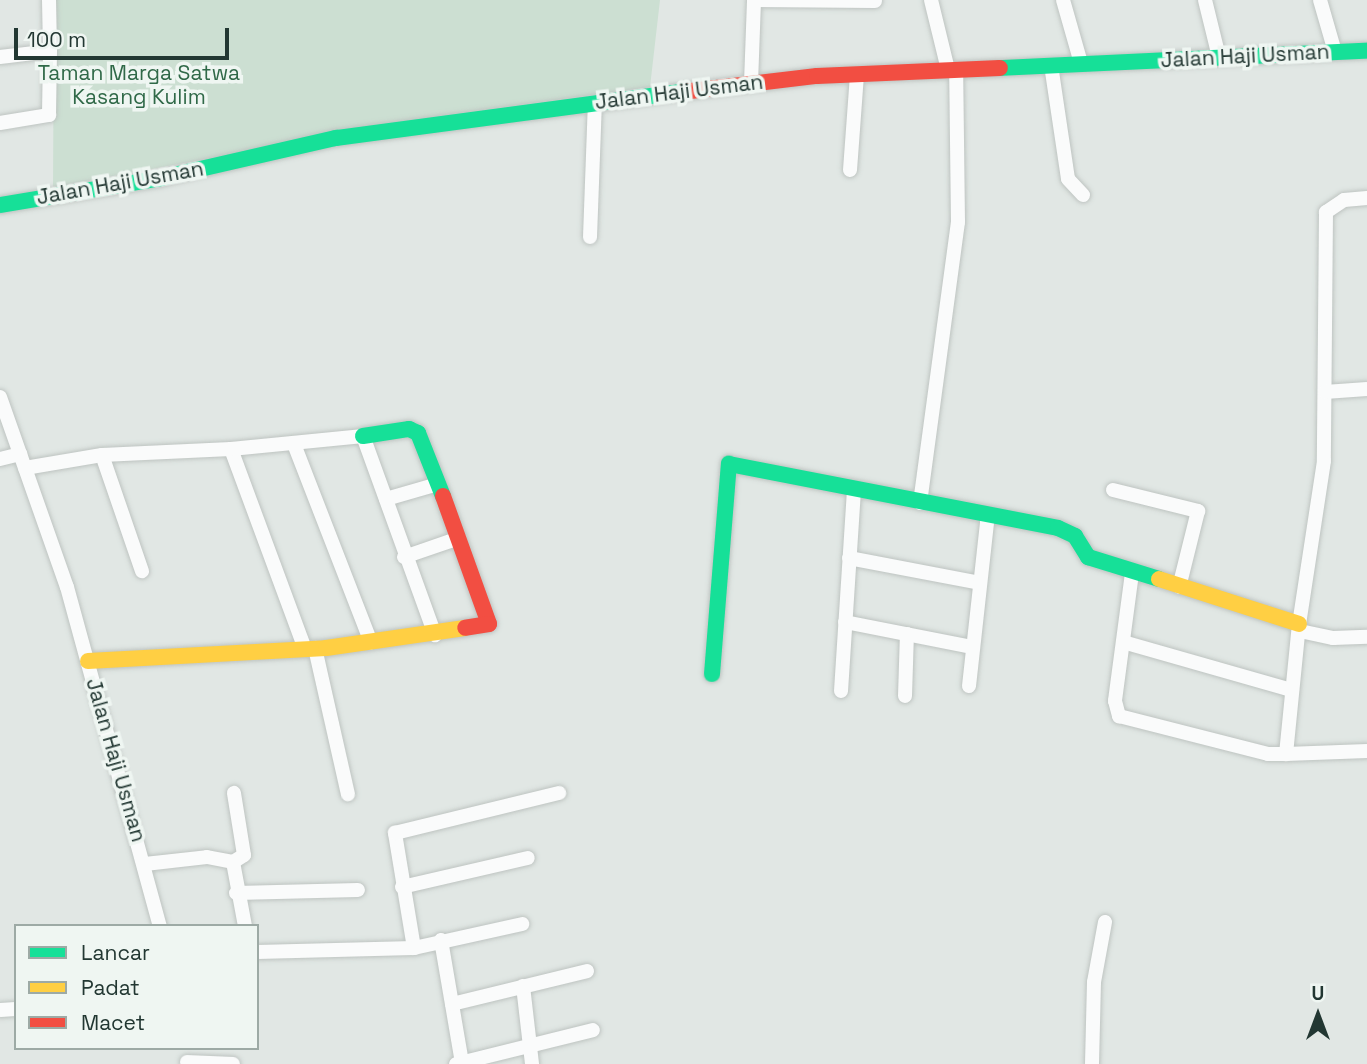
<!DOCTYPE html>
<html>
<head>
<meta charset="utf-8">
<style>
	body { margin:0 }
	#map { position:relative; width:1367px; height:1064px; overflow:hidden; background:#e1e7e4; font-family:"Space Grotesk",sans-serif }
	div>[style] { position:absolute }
	.green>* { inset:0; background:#ccdfd2 }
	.roads { filter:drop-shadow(0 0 2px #bec4c1) drop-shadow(0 0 2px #bec4c1) }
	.street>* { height:14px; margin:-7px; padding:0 7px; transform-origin:7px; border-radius:7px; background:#fafbfb }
	.fast>* { height:16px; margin:-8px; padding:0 8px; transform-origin:8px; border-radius:8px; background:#16e098 }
	.slow>* { height:16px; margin:-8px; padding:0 8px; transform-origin:8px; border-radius:8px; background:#ffcf43 }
	.jam>* { height:16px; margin:-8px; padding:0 8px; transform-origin:8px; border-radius:8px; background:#f24e42 }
	span { translate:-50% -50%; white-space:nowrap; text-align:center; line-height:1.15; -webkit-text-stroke:7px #eff6f2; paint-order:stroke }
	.street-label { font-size:21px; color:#223732 }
	.park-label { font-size:21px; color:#306948 }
	.legend { position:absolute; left:14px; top:924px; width:245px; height:126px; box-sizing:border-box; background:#eff6f2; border:2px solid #9daaa5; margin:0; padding:9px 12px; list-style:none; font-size:21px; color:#223732 }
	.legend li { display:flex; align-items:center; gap:14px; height:35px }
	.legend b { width:35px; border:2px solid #9daaa5 }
	.north { position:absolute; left:1283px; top:980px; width:70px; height:70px; -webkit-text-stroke:5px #eff6f2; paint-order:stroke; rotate:0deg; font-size:19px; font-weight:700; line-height:28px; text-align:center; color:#223732 }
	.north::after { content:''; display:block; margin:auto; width:24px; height:32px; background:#223732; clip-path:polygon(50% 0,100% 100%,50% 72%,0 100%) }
	.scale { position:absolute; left:14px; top:28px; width:215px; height:32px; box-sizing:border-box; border:4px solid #223732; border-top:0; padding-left:9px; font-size:21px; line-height:24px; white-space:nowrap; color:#223732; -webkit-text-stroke:5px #eff6f2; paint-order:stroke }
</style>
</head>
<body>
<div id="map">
	<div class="green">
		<div style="clip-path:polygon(54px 0,660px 0,650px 87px,439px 116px,53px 187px)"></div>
	</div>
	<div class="roads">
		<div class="street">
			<div style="left:754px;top:0;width:121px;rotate:0.5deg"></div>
			<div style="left:931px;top:0;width:72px;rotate:76.3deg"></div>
			<div style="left:1063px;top:0;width:66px;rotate:74.1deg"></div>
			<div style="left:1205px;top:0;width:59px;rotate:76.2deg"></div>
			<div style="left:1320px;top:0;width:54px;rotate:73.9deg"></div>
			<div style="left:0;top:57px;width:50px;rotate:-6.8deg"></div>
			<div style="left:50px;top:51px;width:51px;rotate:-91.1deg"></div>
			<div style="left:1051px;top:65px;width:115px;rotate:81.5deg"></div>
			<div style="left:1068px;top:179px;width:22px;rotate:47deg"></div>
			<div style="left:751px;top:83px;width:83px;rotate:-87.9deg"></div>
			<div style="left:0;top:123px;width:50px;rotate:-9.3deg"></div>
			<div style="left:49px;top:115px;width:64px;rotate:-89.1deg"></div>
			<div style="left:850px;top:170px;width:96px;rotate:-85.8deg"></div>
			<div style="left:1367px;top:198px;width:23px;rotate:175deg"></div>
			<div style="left:1344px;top:200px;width:22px;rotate:146deg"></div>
			<div style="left:1326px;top:212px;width:249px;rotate:90.5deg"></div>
			<div style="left:1324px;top:461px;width:165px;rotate:98.7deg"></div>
			<div style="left:1299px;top:624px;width:131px;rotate:95.7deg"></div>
			<div style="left:1286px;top:754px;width:81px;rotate:-2.1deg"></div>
			<div style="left:590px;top:237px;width:134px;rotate:-87.9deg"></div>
			<div style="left:1325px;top:392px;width:42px;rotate:-4.1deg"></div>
			<div style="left:0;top:397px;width:201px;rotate:70.6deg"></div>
			<div style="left:67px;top:587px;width:352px;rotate:74.7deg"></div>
			<div style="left:294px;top:444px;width:213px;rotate:68.8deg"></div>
			<div style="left:231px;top:449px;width:213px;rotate:69.7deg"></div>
			<div style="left:102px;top:455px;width:123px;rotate:71deg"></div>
			<div style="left:0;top:459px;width:21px;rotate:-14deg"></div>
			<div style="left:25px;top:468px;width:78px;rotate:-9.6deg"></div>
			<div style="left:102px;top:455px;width:129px;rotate:-2.7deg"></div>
			<div style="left:231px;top:449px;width:133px;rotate:-5.6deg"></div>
			<div style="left:363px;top:436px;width:212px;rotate:70.1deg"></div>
			<div style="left:1113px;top:490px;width:88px;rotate:13.9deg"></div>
			<div style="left:1198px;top:511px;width:78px;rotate:104deg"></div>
			<div style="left:386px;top:499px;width:54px;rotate:-16.1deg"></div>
			<div style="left:920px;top:503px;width:284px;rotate:-82.3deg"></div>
			<div style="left:958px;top:222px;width:153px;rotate:-90.7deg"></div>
			<div style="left:404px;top:557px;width:58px;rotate:-19.1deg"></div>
			<div style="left:849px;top:558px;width:133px;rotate:10.8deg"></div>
			<div style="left:1132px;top:573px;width:129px;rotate:97.6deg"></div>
			<div style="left:1115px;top:701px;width:16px;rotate:75deg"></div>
			<div style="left:1119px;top:716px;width:154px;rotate:14.3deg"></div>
			<div style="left:1268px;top:754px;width:18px"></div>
			<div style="left:845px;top:622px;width:130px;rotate:11.1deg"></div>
			<div style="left:1300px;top:631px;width:34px;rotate:12deg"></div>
			<div style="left:1333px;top:638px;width:34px;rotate:-2deg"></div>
			<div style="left:1123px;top:642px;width:176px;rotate:15.9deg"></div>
			<div style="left:315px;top:648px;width:150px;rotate:77.3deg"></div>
			<div style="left:969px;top:686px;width:173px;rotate:-83.7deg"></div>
			<div style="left:841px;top:691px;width:200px;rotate:-86.3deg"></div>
			<div style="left:905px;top:696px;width:62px;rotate:-88.2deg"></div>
			<div style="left:233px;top:862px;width:65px;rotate:79.4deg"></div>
			<div style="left:145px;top:864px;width:62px;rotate:-6.4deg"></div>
			<div style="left:207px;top:857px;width:26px;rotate:11deg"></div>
			<div style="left:233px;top:862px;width:13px;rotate:-32deg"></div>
			<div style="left:244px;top:855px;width:63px;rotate:-99.2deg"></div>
			<div style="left:402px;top:887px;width:129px;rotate:-13deg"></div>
			<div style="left:236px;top:893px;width:122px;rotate:-1.4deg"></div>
			<div style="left:441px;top:940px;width:125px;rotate:80.3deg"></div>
			<div style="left:414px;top:948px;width:117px;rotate:-99.4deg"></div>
			<div style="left:395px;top:833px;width:169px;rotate:-13.7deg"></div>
			<div style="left:257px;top:952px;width:157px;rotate:-1.5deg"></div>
			<div style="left:414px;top:948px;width:111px;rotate:-12.5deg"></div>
			<div style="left:523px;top:986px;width:79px;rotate:83.4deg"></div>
			<div style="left:452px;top:1004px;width:139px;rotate:-13.7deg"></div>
			<div style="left:0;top:1010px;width:16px;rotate:-4deg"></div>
			<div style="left:187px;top:1062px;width:46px;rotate:2.5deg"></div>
			<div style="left:456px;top:1064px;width:141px;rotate:-13.9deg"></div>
			<div style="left:1092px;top:1064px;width:82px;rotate:-88.6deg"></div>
			<div style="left:1094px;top:982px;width:61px;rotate:-79.6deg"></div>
		</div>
		<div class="fast">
			<div style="left:1000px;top:68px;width:367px;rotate:-2.7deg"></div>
			<div style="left:0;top:205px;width:163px;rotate:-9.5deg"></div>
			<div style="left:161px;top:178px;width:180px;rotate:-12.9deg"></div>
			<div style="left:336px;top:138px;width:349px;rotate:-7.6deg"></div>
			<div style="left:363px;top:436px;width:47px;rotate:-8.7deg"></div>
			<div style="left:409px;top:429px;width:10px;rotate:24deg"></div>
			<div style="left:418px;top:433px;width:68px;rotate:68.4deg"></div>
			<div style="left:712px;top:674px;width:211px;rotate:-85.4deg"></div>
			<div style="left:729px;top:464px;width:335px;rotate:11deg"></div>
			<div style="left:1058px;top:528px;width:19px;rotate:25deg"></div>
			<div style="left:1075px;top:536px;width:25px;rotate:58deg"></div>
			<div style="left:1088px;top:557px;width:74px;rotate:17.2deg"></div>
		</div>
		<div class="slow">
			<div style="left:1159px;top:579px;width:147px;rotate:17.8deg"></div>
			<div style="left:88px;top:661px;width:238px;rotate:-3.1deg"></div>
			<div style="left:326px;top:648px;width:140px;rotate:-8.2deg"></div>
		</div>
		<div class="jam">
			<div style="left:682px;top:92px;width:136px;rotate:-6.8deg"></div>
			<div style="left:817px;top:76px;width:183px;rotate:-2.5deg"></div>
			<div style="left:443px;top:496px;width:136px;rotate:70.2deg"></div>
			<div style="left:489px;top:624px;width:24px;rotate:171deg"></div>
		</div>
	</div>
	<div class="street-label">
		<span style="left:1245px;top:56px;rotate:-3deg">Jalan Haji Usman</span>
		<span style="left:679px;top:92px;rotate:-7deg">Jalan Haji Usman</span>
		<span style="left:120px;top:183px;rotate:-10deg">Jalan Haji Usman</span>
		<span style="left:116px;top:760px;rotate:74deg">Jalan Haji Usman</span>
	</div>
	<div class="park-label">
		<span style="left:139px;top:85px">Taman Marga Satwa<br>Kasang Kulim</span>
	</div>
	<ul class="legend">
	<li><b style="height:9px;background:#16e098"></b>Lancar</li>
	<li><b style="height:9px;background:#ffcf43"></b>Padat</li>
	<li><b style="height:9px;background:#f24e42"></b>Macet</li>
	</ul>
	<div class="north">U</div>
	<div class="scale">100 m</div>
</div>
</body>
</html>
